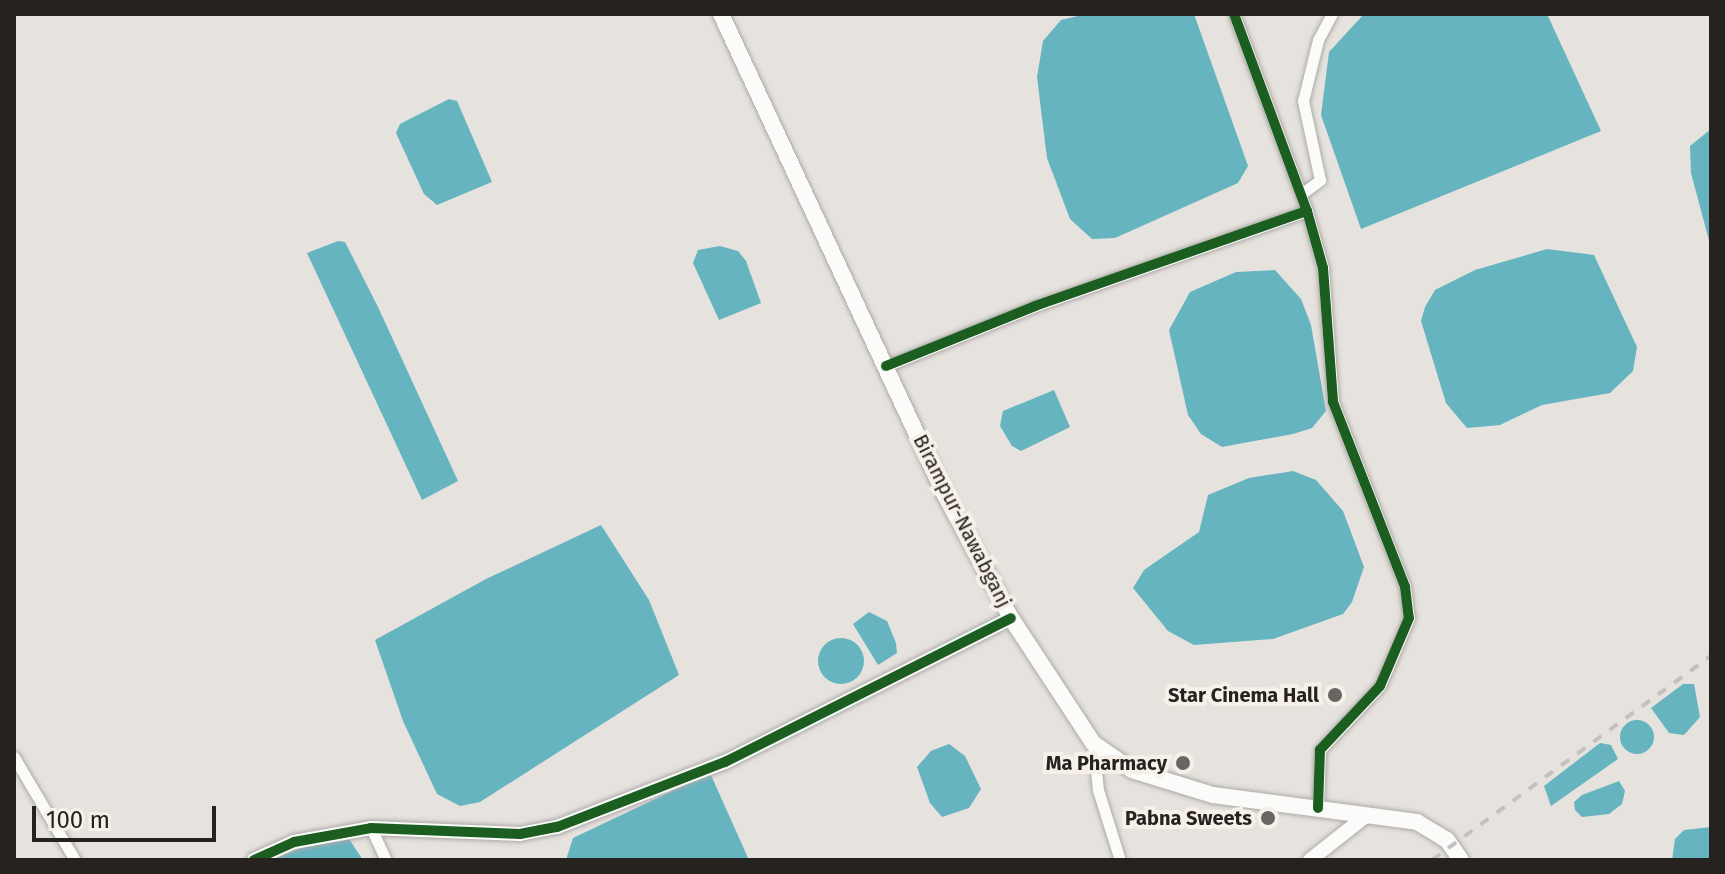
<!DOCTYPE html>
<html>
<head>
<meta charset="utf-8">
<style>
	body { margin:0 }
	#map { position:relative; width:1725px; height:874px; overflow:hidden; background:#e6e2de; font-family:"Fira Sans",sans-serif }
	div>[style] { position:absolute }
	.water>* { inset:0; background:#66b4c0 }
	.round { border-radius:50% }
	.roads { filter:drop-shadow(0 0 2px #adaaa8) drop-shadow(0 0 2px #adaaa8) }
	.minor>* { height:11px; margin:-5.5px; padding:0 5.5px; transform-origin:5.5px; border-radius:5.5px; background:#fbfbfa }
	.tertiary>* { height:14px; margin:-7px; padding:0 7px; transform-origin:7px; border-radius:7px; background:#fbfbfa }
	.secondary>* { height:16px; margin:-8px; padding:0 8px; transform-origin:8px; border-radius:8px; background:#fbfbfa }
	.rail>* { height:4px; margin-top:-2px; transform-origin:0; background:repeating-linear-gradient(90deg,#c2c1c0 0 10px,transparent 0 20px) }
	.cycleway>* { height:10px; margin:-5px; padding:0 5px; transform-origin:5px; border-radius:5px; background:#1b5e20 }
	.dots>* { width:22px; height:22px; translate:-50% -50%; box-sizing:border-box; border:4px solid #f7f0e8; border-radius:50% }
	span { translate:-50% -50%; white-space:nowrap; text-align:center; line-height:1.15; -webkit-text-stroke:8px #f7f0e8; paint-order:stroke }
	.street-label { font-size:20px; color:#252220 }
	.poi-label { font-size:20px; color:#252220; font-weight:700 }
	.right { translate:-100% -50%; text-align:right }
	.frame { position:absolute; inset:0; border:16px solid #252220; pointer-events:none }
	.scale { position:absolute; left:32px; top:806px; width:184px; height:36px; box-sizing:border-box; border:4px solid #252220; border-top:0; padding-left:10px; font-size:24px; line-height:28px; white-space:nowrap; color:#252220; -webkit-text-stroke:6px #f7f0e8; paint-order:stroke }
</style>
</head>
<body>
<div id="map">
	<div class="water">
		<div style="clip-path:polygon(1086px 14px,1194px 14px,1248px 166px,1238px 183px,1115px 238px,1092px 239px,1070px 219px,1047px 158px,1037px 77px,1043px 41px,1061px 20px)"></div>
		<div style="clip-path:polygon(1364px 14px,1547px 14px,1601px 131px,1361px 229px,1321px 115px,1329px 52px)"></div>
		<div style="clip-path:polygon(449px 99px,457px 101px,492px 182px,437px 205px,424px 194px,396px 133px,400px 124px)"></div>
		<div style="clip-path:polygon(1711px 129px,1711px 248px,1691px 173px,1690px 146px)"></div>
		<div style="clip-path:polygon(338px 241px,345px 242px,378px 307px,458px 481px,422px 500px,307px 253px)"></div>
		<div style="clip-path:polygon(720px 246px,738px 251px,746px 261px,761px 303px,719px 320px,693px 263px,698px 250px)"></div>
		<div style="clip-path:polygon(1547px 249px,1594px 255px,1637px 347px,1633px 371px,1610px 393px,1542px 405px,1500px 425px,1467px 428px,1446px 403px,1421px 321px,1425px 307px,1435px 290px,1475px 270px)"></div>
		<div style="clip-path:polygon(1275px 270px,1301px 299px,1311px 325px,1326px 411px,1312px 428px,1293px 434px,1222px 447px,1201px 434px,1188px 415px,1169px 330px,1190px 292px,1236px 272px)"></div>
		<div style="clip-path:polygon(1054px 390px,1070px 427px,1021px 451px,1012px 446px,1000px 426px,1003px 411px)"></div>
		<div style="clip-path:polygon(1293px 471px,1316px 480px,1343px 511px,1364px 567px,1352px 602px,1343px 614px,1273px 639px,1194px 645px,1168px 631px,1133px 588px,1144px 570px,1199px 532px,1208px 495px,1249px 478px)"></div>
		<div style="clip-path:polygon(601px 525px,649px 600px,679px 675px,480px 802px,460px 806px,437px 794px,403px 721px,375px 640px,486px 579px)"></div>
		<div style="clip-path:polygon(869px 612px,887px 621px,896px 643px,897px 653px,878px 665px,853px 624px)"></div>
		<div class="round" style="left:818px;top:638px;width:46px;height:46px"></div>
		<div style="clip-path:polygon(1683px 684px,1694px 684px,1700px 717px,1684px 735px,1669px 733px,1651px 708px)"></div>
		<div class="round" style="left:1620px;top:720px;width:34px;height:34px"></div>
		<div style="clip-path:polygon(1600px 743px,1611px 745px,1618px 759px,1551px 806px,1544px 786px)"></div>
		<div style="clip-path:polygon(949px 744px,965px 756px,981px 789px,969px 808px,942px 817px,930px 803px,917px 767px,931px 751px)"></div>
		<div style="clip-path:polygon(710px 773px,749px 860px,566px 860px,573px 838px)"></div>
		<div style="clip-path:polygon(1619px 781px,1625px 791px,1622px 804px,1609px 814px,1582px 817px,1575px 810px,1574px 802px,1582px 795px)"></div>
		<div style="clip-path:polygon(1711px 827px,1711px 860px,1672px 860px,1675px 839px,1684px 830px)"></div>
		<div style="clip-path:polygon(349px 839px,363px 860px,272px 860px,310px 844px)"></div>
	</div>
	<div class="roads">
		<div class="minor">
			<div style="left:1234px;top:14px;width:210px;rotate:69.7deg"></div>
			<div style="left:1307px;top:211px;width:59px;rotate:74.3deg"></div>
			<div style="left:1323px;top:268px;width:134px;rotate:85.7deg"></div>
			<div style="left:1333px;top:402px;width:199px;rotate:68.7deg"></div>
			<div style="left:1405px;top:587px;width:31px;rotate:83deg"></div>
			<div style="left:1409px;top:618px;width:74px;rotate:113.1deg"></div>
			<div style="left:1380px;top:686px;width:88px;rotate:133.2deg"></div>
			<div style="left:1320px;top:750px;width:58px;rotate:92deg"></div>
			<div style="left:1301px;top:194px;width:24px;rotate:-36deg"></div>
			<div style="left:1320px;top:180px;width:81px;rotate:-102.1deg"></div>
			<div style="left:1303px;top:101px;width:63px;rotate:-76.2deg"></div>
			<div style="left:1318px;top:40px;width:30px;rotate:-62deg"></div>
			<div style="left:886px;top:366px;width:161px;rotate:-21.9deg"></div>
			<div style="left:1035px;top:306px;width:288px;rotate:-19.3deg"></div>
			<div style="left:1093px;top:743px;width:47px;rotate:83.9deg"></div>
			<div style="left:1098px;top:790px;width:73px;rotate:72.6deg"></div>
			<div style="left:14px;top:757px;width:120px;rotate:59.4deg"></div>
			<div style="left:371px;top:828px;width:35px;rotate:65deg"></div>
		</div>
		<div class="tertiary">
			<div style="left:254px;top:860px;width:44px;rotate:-24.2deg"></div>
			<div style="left:294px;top:842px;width:78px;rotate:-10.3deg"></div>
			<div style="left:371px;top:828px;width:149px;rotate:2.3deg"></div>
			<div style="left:520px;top:834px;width:38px;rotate:-11deg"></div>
			<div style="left:557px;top:827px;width:180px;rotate:-21.2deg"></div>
			<div style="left:725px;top:762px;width:320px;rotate:-26.7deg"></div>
			<div style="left:1310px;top:860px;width:73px;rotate:-38.3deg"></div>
		</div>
		<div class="secondary">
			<div style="left:721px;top:14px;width:531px;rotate:65.03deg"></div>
			<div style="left:945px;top:495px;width:140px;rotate:61.8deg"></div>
			<div style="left:1011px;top:618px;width:149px;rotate:56.7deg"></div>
			<div style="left:1093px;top:743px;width:47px;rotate:34.7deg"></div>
			<div style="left:1132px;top:770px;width:85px;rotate:17.2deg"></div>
			<div style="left:1213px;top:795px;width:206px;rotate:7.5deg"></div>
			<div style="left:1417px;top:822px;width:35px;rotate:31deg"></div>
			<div style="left:1447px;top:840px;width:24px;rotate:55deg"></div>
		</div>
	</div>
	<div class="rail">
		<div style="left:1432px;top:860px;width:346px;rotate:-36.2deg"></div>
	</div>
	<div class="cycleway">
		<div style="left:1234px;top:14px;width:210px;rotate:69.7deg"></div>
		<div style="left:1307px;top:211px;width:59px;rotate:74.3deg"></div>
		<div style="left:1323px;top:268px;width:134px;rotate:85.7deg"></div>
		<div style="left:1333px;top:402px;width:199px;rotate:68.7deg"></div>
		<div style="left:1405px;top:587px;width:31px;rotate:83deg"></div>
		<div style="left:1409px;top:618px;width:74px;rotate:113.1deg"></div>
		<div style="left:1380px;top:686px;width:88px;rotate:133.2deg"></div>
		<div style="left:1320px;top:750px;width:58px;rotate:92deg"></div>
		<div style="left:886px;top:366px;width:161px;rotate:-21.9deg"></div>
		<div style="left:1035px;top:306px;width:288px;rotate:-19.3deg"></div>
		<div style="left:254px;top:860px;width:44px;rotate:-24.2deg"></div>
		<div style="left:294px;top:842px;width:78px;rotate:-10.3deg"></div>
		<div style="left:371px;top:828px;width:149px;rotate:2.3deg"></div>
		<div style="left:520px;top:834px;width:38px;rotate:-11deg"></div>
		<div style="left:557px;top:827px;width:180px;rotate:-21.2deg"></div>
		<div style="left:725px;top:762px;width:320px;rotate:-26.7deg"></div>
	</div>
	<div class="dots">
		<div style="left:1335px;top:695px;background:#696562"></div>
		<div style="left:1183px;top:763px;background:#696562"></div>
		<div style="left:1268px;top:818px;background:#696562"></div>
	</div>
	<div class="street-label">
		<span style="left:962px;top:521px;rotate:63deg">Birampur-Nawabganj</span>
	</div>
	<div class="poi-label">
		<span class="right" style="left:1319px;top:695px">Star Cinema Hall</span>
		<span class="right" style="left:1167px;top:763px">Ma Pharmacy</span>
		<span class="right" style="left:1252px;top:818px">Pabna Sweets</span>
	</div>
	<div class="frame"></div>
	<div class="scale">100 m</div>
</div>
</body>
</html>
